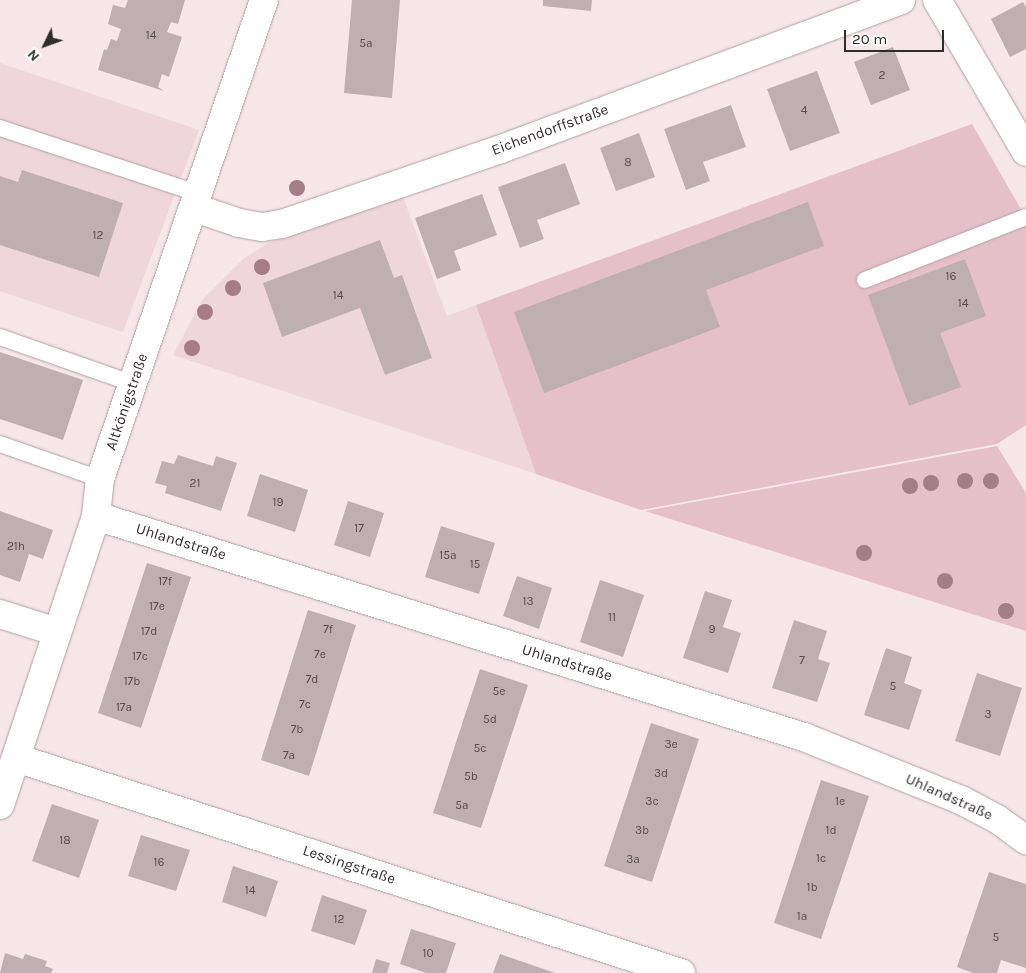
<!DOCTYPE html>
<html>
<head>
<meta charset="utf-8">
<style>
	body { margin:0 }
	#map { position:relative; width:1026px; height:973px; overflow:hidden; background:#f6e6e9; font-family:Karla,sans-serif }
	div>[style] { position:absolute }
	.built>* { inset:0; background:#efd6db }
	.green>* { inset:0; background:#e6c0c8 }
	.building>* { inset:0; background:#bfafb2 }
	.roads { filter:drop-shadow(0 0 1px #b1a1a4) drop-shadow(0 0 1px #b1a1a4) }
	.lane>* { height:16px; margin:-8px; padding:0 8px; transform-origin:8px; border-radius:8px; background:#fff }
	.street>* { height:28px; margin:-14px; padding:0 14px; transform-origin:14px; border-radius:14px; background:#fff }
	.trees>* { width:16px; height:16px; margin:-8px; border-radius:50%; background:#a57d88 }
	span { translate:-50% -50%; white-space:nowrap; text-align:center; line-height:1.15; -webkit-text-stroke:4.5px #fff; paint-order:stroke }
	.number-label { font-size:12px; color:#544c4e }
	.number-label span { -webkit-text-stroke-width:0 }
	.street-label { font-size:15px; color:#312b2c }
	.north { position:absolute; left:20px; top:20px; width:50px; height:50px; -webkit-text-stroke:4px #fff; paint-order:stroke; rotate:228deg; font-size:14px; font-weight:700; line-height:20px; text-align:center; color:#312b2c }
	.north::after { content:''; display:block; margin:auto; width:18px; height:22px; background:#312b2c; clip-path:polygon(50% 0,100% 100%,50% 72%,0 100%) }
	.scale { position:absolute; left:844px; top:30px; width:100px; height:22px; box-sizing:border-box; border:2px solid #312b2c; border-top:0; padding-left:6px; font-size:15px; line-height:18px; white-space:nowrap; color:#312b2c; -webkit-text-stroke:4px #fff; paint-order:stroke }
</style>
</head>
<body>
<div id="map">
	<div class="built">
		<div style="clip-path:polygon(0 63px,199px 130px,123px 332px,0 291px)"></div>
		<div style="clip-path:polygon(402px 194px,447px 316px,476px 305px,536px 474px,173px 355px,202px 300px,243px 259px,268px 243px)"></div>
	</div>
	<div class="green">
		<div style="clip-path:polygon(972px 124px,1026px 218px,1026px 425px,997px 444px,641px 510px,536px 474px,476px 305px)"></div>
		<div style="clip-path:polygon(997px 446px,1026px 493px,1026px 631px,645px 511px)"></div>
	</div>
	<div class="building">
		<div style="clip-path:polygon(128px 0,185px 0,178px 24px,171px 22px,167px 32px,182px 37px,169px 77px,162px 74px,158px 87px,164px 91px,98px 70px,104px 49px,107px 50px,111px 39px,117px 41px,121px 29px,108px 24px,113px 5px,125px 8px)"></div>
		<div style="clip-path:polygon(352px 0,400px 0,392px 98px,344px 93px)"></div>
		<div style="clip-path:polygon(543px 0,592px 0,591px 11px,543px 6px)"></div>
		<div style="clip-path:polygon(1023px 2px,1026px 7px,1026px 49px,1010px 57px,991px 19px)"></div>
		<div style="clip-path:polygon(893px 47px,910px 90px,871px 105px,854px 62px)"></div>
		<div style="clip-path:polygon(817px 71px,840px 133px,790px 151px,767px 89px)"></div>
		<div style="clip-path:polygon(731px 105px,746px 147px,703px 162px,710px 181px,686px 190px,664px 129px)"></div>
		<div style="clip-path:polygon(639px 133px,655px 177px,616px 191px,600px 148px)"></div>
		<div style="clip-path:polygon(565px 163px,580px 204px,537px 220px,544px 239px,520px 248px,498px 187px)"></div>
		<div style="clip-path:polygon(22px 170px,123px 203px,99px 277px,0 245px,0 176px,18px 182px)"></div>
		<div style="clip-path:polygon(482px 194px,497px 235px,454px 251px,461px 270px,437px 279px,415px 218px)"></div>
		<div style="clip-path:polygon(808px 202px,824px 246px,706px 290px,720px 327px,544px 393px,514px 312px)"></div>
		<div style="clip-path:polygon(380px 240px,394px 278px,402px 275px,432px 358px,385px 375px,360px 308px,282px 337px,263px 283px)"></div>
		<div style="clip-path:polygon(965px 259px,986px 316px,940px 333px,961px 387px,909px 406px,868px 295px)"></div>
		<div style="clip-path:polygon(0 352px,83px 380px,63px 440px,0 419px)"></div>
		<div style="clip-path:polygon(178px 455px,213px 466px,216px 456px,237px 463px,221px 511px,165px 493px,167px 486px,155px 483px,162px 461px,174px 464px)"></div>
		<div style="clip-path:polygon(260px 474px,308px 490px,295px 532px,247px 516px)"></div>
		<div style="clip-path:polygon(348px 501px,384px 513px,370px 557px,334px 545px)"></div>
		<div style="clip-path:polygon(0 511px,53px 530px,43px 559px,29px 554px,20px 582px,0 575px)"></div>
		<div style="clip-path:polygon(441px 526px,495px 543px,479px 594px,425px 577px)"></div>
		<div style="clip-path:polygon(147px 563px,191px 577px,141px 728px,98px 713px)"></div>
		<div style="clip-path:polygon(517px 576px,552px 588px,539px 629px,503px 616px)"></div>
		<div style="clip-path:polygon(600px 580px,644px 595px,623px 657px,580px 642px)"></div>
		<div style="clip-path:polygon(705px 591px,732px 600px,723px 627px,741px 633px,728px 673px,683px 658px)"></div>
		<div style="clip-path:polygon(308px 610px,356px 625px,309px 776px,261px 760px)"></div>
		<div style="clip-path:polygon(794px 620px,827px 631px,818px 659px,830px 663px,817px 702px,772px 688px)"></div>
		<div style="clip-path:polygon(886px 648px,912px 657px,904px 683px,922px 690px,909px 730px,864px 715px)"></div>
		<div style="clip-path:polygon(480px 669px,528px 685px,481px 828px,433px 813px)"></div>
		<div style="clip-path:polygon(977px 673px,1022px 688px,1000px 756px,955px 741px)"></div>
		<div style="clip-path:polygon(651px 723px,699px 739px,652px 882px,604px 866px)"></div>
		<div style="clip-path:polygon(821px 780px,869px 796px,821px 939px,774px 923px)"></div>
		<div style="clip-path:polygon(52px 804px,99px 820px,79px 878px,32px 861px)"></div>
		<div style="clip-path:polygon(141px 835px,190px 850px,176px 891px,128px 876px)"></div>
		<div style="clip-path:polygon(233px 866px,278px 881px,266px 917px,222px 902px)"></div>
		<div style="clip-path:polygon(989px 872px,1026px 884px,1026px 968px,1001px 960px,997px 973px,973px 973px,957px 967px)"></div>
		<div style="clip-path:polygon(322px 895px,367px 910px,355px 945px,311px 931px)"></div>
		<div style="clip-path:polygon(411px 929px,456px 943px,446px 973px,426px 973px,400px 964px)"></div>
		<div style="clip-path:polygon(5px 953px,23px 959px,25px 954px,47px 961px,45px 966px,53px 969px,51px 973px,0 973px)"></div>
		<div style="clip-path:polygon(500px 954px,555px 973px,493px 973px)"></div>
		<div style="clip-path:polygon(376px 959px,390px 963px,387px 973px,372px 973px)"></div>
	</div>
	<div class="roads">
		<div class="lane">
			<div style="left:0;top:128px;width:210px;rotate:18.3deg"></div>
			<div style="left:865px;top:280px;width:173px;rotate:-21.4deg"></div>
			<div style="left:0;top:337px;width:142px;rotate:19.3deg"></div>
			<div style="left:0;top:444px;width:106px;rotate:19.3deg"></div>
		</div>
		<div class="street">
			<div style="left:937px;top:0;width:176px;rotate:59.6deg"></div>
			<div style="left:195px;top:208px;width:46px;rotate:18.8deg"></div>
			<div style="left:239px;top:223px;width:23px;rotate:10deg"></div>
			<div style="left:262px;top:227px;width:20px;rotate:-9deg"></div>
			<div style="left:282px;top:224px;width:231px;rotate:-18.9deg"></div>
			<div style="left:501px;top:149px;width:427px;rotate:-20.4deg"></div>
			<div style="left:96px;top:516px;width:742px;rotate:17.34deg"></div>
			<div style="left:804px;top:737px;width:169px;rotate:21.9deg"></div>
			<div style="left:961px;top:800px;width:41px;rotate:27.8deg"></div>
			<div style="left:997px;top:819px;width:36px;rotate:36deg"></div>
			<div style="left:0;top:614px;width:60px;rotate:17.5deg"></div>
			<div style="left:16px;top:758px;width:699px;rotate:17.92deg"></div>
			<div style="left:0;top:805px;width:305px;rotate:-71.6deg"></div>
			<div style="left:96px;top:516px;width:37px;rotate:-84deg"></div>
			<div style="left:100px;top:479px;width:506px;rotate:-71.1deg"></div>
		</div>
	</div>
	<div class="trees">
		<div style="left:297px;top:188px"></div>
		<div style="left:262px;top:267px"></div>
		<div style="left:233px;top:288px"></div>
		<div style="left:205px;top:312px"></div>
		<div style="left:192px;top:348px"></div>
		<div style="left:965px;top:481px"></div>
		<div style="left:991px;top:481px"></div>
		<div style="left:931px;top:483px"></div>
		<div style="left:910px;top:486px"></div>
		<div style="left:864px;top:553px"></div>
		<div style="left:945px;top:581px"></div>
		<div style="left:1006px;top:611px"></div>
	</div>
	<div class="number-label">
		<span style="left:151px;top:36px">14</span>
		<span style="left:366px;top:44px">5a</span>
		<span style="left:882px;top:76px">2</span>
		<span style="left:804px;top:111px">4</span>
		<span style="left:628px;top:163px">8</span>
		<span style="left:98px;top:236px">12</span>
		<span style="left:951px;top:277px">16</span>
		<span style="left:338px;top:296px">14</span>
		<span style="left:963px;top:304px">14</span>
		<span style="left:195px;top:484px">21</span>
		<span style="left:278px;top:503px">19</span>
		<span style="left:359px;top:529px">17</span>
		<span style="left:16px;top:547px">21h</span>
		<span style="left:448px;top:556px">15a</span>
		<span style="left:475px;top:565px">15</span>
		<span style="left:165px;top:582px">17f</span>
		<span style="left:528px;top:602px">13</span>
		<span style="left:157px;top:607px">17e</span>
		<span style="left:612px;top:618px">11</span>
		<span style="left:328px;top:630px">7f</span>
		<span style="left:712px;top:630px">9</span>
		<span style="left:149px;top:632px">17d</span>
		<span style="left:320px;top:655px">7e</span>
		<span style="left:140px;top:657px">17c</span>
		<span style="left:802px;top:661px">7</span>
		<span style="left:312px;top:680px">7d</span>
		<span style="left:132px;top:682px">17b</span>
		<span style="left:893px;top:687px">5</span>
		<span style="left:499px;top:692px">5e</span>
		<span style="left:305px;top:705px">7c</span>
		<span style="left:124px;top:708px">17a</span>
		<span style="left:988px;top:715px">3</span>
		<span style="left:490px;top:720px">5d</span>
		<span style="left:297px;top:730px">7b</span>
		<span style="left:671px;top:745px">3e</span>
		<span style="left:480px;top:749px">5c</span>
		<span style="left:289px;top:756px">7a</span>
		<span style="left:661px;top:774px">3d</span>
		<span style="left:471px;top:777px">5b</span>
		<span style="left:652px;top:802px">3c</span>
		<span style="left:840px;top:802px">1e</span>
		<span style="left:462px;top:806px">5a</span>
		<span style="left:642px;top:831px">3b</span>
		<span style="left:831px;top:831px">1d</span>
		<span style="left:65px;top:841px">18</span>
		<span style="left:821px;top:859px">1c</span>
		<span style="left:633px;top:860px">3a</span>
		<span style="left:159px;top:863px">16</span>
		<span style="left:812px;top:888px">1b</span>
		<span style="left:250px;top:891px">14</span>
		<span style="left:802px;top:917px">1a</span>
		<span style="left:339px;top:920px">12</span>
		<span style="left:996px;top:938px">5</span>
		<span style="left:428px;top:954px">10</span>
	</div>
	<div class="street-label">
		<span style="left:550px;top:130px;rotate:-20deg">Eichendorffstraße</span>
		<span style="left:127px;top:402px;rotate:-71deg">Altkönigstraße</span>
		<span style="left:181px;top:542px;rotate:17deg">Uhlandstraße</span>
		<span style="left:567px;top:663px;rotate:17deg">Uhlandstraße</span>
		<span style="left:949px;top:797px;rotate:24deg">Uhlandstraße</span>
		<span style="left:349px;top:865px;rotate:18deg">Lessingstraße</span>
	</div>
	<div class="north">N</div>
	<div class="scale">20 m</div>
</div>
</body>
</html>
